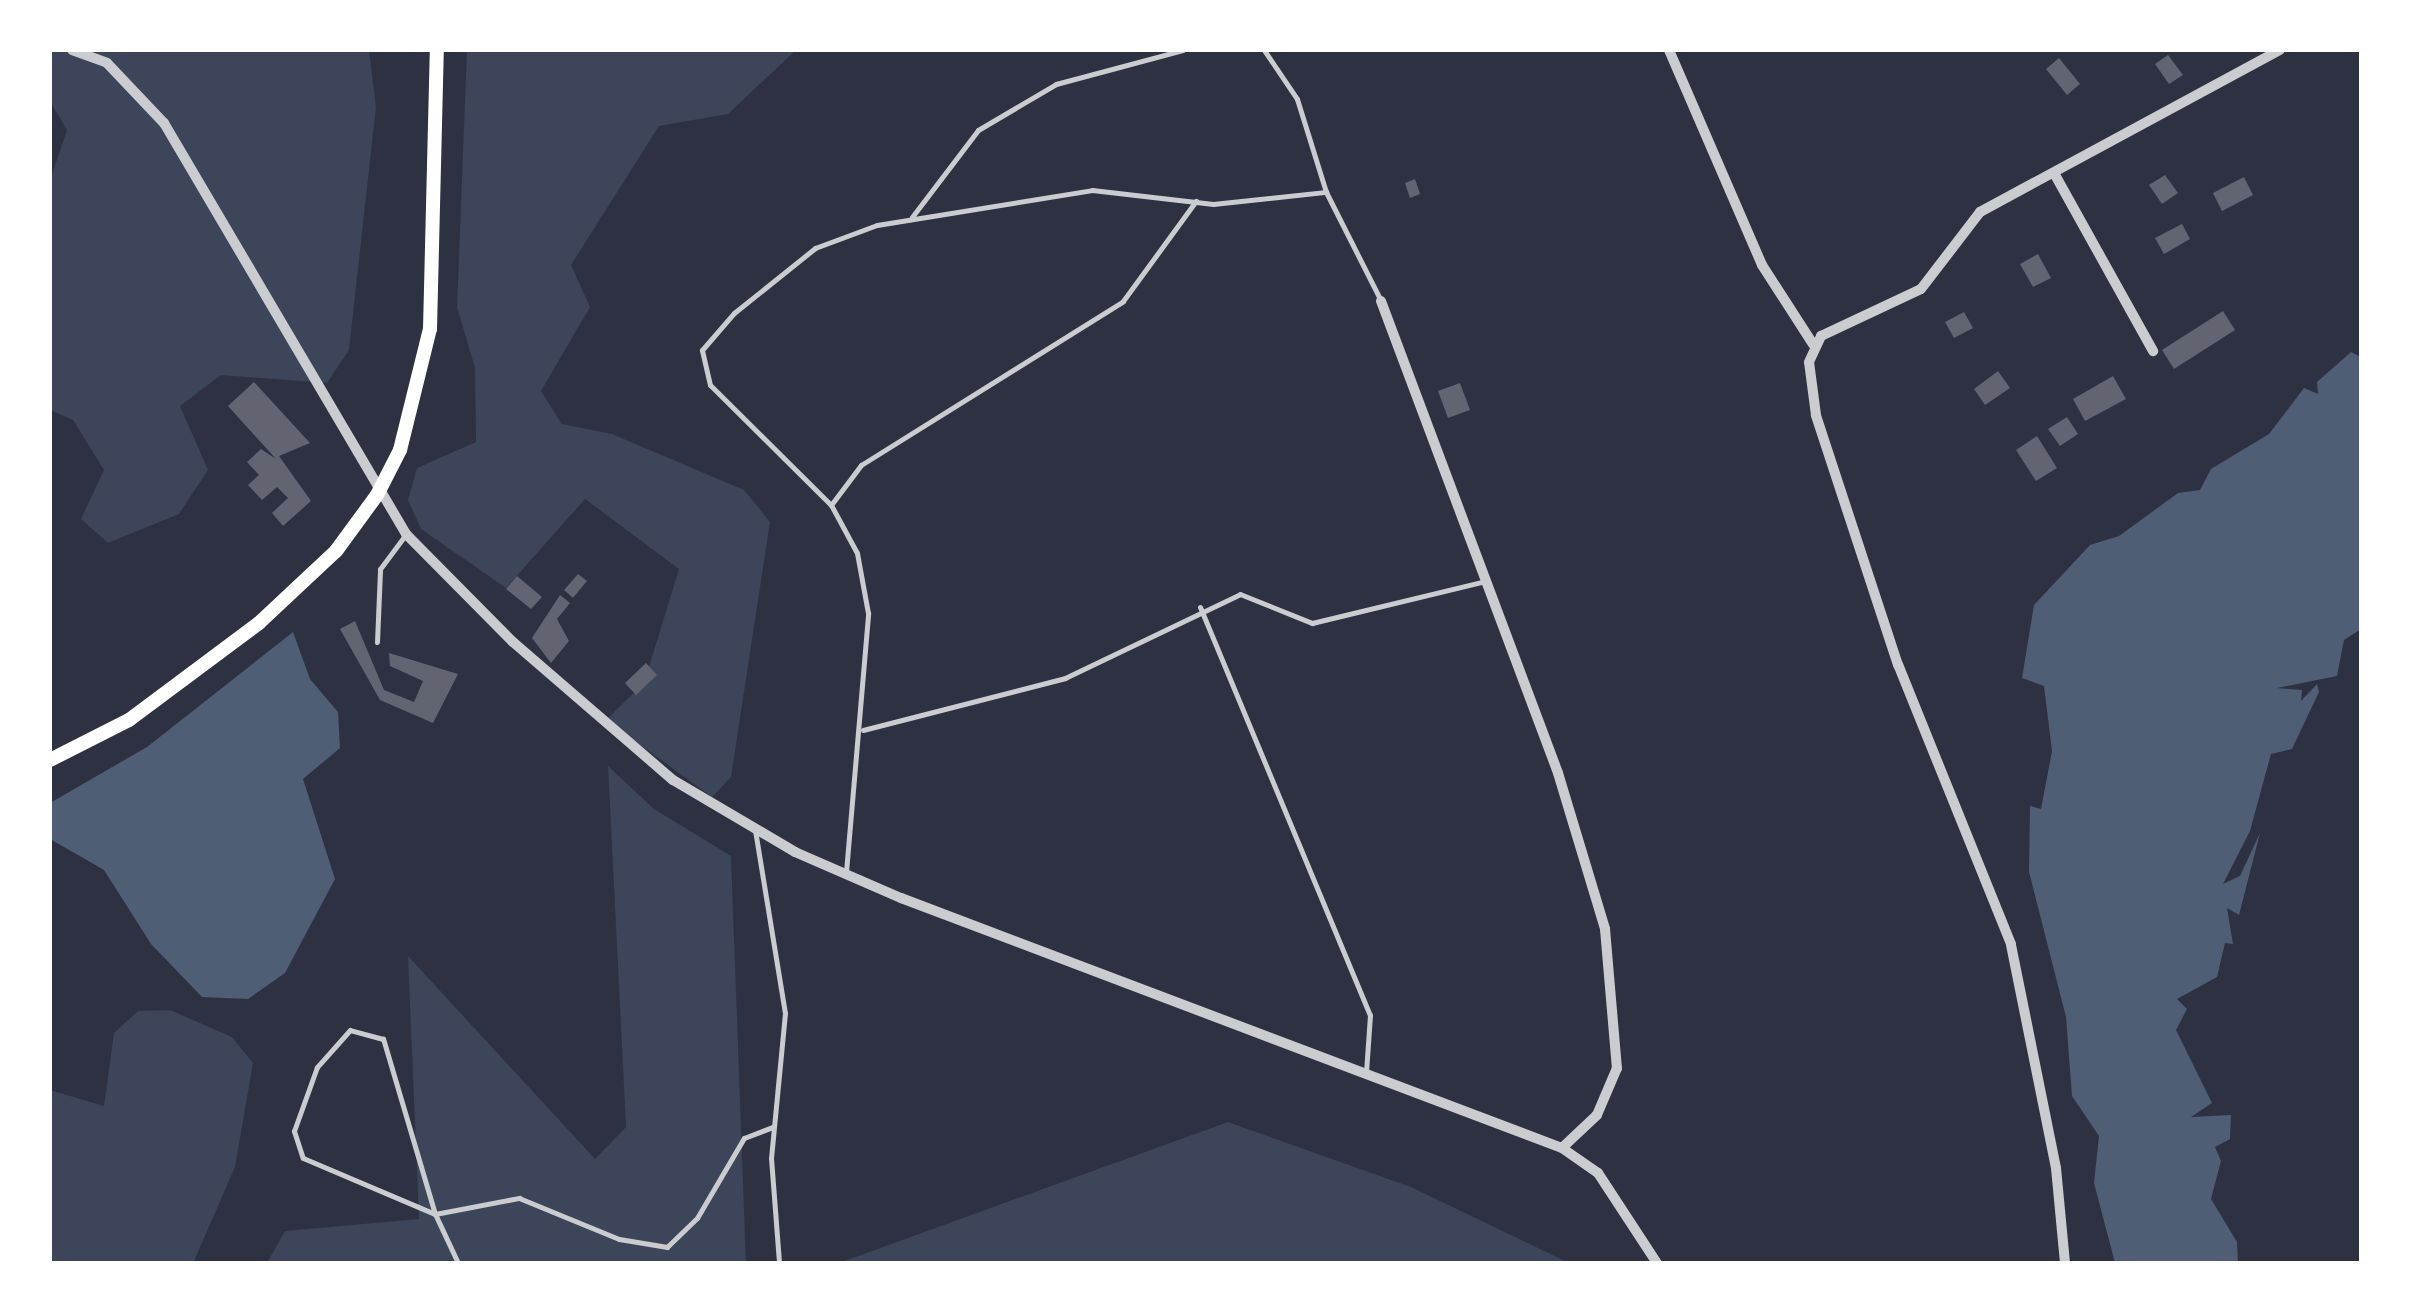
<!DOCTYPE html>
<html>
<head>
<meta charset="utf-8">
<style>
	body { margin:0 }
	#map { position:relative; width:2411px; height:1313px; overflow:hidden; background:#2d3142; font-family:Helvetica,sans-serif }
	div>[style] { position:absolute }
	.green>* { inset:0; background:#3c4559 }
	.water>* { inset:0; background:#4f5d75 }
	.building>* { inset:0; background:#626471 }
	.service>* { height:5px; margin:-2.5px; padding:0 2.5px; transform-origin:2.5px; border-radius:2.5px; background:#caccd0 }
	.minor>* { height:10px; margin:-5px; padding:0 5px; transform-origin:5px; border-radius:5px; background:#caccd0 }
	.secondary>* { height:14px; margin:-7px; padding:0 7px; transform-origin:7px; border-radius:7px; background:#fff }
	span { translate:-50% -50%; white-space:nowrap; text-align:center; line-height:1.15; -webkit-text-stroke:9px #fff; paint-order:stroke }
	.frame { position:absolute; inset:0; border:52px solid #fff; pointer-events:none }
</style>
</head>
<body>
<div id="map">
	<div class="green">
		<div style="clip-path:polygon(50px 50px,369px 50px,376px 107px,349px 350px,327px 383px,221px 375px,180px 406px,208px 470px,179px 514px,108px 543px,81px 519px,104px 470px,73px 420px,50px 410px,50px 180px,67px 130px,50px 101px)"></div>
		<div style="clip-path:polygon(467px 50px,796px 50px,728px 114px,659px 126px,571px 265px,590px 307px,541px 391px,562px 424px,612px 434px,744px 490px,770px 522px,731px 777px,712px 797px,606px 720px,644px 683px,679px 569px,585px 499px,506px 588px,421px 529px,408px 500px,417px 468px,476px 442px,475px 368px,457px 307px)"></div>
		<div style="clip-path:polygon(608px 766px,654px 809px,731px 856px,746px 1263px,267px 1263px,285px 1231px,419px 1219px,408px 956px,595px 1159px,626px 1127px)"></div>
		<div style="clip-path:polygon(170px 1010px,232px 1037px,253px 1063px,235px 1167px,194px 1261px,50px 1263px,50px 1090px,104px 1106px,114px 1033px,138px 1011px)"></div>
		<div style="clip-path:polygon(1228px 1122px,1411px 1187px,1569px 1263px,839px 1263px)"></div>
	</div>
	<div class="water">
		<div style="clip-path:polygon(2351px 352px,2361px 357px,2361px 629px,2344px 640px,2337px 676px,2277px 688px,2302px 690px,2301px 701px,2317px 684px,2319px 692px,2292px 749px,2271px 754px,2250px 831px,2223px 884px,2240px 876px,2260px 833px,2239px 915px,2227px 908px,2233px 944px,2225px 943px,2217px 977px,2177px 999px,2187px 1009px,2176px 1030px,2212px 1103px,2191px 1117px,2231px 1115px,2230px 1139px,2215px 1147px,2221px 1161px,2211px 1199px,2237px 1242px,2238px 1263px,2115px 1263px,2094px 1183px,2099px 1136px,2072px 1096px,2066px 1017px,2029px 872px,2030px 806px,2041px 809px,2052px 751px,2044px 686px,2022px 678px,2034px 605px,2090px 545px,2119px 536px,2178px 493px,2200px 490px,2211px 469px,2269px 434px,2304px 388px,2318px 394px,2317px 382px)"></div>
		<div style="clip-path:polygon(293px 632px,310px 679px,338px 712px,340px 748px,303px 779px,335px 879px,285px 973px,248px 999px,202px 997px,151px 944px,104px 870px,50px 839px,50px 803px,147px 747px)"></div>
	</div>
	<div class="building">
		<div style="clip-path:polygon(2168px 55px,2183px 75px,2169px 84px,2155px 64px)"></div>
		<div style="clip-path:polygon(2059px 58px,2080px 84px,2067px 95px,2046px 69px)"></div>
		<div style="clip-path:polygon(2165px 175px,2178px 193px,2162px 204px,2149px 185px)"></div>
		<div style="clip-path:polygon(2244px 177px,2253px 195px,2222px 211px,2213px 193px)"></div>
		<div style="clip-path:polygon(1415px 179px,1420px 194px,1410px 198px,1405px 183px)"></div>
		<div style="clip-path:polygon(2182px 224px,2190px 239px,2164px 254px,2155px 238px)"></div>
		<div style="clip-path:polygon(2038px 254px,2051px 278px,2033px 287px,2020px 264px)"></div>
		<div style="clip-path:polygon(2223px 311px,2235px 330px,2174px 369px,2162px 350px)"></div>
		<div style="clip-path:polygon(1964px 312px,1973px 328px,1954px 338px,1945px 322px)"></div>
		<div style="clip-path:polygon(1998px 371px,2010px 388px,1985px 405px,1974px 389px)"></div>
		<div style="clip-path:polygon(2113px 376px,2126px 399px,2085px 421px,2073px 399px)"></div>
		<div style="clip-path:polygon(254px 382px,310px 443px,279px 456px,311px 501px,283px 526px,272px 513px,288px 498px,277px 487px,262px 500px,248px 485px,259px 475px,247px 462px,261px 449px,276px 459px,228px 406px)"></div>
		<div style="clip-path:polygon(1460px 383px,1470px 410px,1448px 418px,1438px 391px)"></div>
		<div style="clip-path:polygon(2067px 417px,2078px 434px,2060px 446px,2048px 429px)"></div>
		<div style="clip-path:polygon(2037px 436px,2057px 468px,2036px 481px,2016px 450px)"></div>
		<div style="clip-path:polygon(578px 574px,587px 581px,573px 598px,564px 590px)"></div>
		<div style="clip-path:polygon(517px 576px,542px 597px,531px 609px,506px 589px)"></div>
		<div style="clip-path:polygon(560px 595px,570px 603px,557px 619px,569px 641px,551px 663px,532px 638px)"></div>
		<div style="clip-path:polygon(355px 621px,384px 690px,414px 702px,423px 681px,390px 666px,389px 653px,458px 674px,433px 723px,380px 700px,340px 629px)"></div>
		<div style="clip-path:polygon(646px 663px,657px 675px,636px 695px,625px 683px)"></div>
	</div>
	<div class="service">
		<div style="left:1264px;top:50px;width:59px;rotate:56deg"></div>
		<div style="left:1297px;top:99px;width:97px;rotate:72.7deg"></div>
		<div style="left:912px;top:217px;width:109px;rotate:-52.8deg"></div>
		<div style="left:978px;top:130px;width:91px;rotate:-30.5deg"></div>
		<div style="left:1056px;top:84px;width:131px;rotate:-15deg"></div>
		<div style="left:831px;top:505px;width:50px;rotate:-53.1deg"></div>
		<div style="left:861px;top:465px;width:309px;rotate:-32deg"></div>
		<div style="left:1123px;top:301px;width:124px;rotate:-53.9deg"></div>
		<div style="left:1200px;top:607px;width:442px;rotate:67.4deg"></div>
		<div style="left:1370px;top:1015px;width:57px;rotate:94deg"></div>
		<div style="left:377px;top:642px;width:73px;rotate:-87.6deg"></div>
		<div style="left:380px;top:569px;width:44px;rotate:-53.4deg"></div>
		<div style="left:863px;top:730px;width:209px;rotate:-14.4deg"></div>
		<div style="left:1065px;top:678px;width:194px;rotate:-25.6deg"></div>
		<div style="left:1240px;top:594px;width:78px;rotate:21.9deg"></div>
		<div style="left:1312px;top:623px;width:175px;rotate:-13.6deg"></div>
		<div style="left:755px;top:830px;width:185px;rotate:80.7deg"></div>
		<div style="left:785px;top:1013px;width:146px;rotate:95.5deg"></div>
		<div style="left:771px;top:1158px;width:105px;rotate:85.6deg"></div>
		<div style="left:846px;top:872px;width:260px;rotate:-85.1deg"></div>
		<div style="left:868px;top:613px;width:61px;rotate:-100.4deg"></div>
		<div style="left:857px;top:553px;width:55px;rotate:-118.4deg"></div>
		<div style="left:831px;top:505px;width:170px;rotate:-135.2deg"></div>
		<div style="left:710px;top:385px;width:36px;rotate:-103deg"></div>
		<div style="left:702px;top:350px;width:49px;rotate:-49.1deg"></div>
		<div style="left:734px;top:313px;width:104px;rotate:-38.7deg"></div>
		<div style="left:815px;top:248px;width:66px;rotate:-20.4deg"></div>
		<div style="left:877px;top:225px;width:218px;rotate:-9.2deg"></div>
		<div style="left:1092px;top:190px;width:122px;rotate:6.6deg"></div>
		<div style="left:1213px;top:204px;width:114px;rotate:-6.1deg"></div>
		<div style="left:1326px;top:192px;width:122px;rotate:63.2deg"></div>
		<div style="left:458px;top:1263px;width:54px;rotate:-115.1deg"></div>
		<div style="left:435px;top:1214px;width:183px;rotate:-106.5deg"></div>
		<div style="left:383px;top:1039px;width:34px;rotate:-165deg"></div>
		<div style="left:350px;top:1030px;width:50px;rotate:131.7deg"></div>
		<div style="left:317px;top:1067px;width:68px;rotate:109.8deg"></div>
		<div style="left:294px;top:1131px;width:28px;rotate:72deg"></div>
		<div style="left:303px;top:1158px;width:143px;rotate:23deg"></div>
		<div style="left:435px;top:1214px;width:86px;rotate:-10.8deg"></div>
		<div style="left:519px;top:1198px;width:108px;rotate:22.3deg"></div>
		<div style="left:619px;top:1239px;width:49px;rotate:9.5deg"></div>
		<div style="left:667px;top:1247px;width:42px;rotate:-44deg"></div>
		<div style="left:697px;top:1218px;width:93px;rotate:-59.6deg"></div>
		<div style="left:744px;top:1138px;width:31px;rotate:-21deg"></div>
	</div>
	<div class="minor">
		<div style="left:72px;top:50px;width:37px;rotate:20deg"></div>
		<div style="left:107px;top:63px;width:83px;rotate:46.5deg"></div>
		<div style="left:164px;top:123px;width:477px;rotate:59.5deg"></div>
		<div style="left:406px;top:534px;width:152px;rotate:45.3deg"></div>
		<div style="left:513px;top:642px;width:211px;rotate:40.8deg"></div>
		<div style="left:673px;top:780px;width:142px;rotate:30.5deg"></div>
		<div style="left:795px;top:852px;width:116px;rotate:23.5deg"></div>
		<div style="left:901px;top:898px;width:707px;rotate:20.72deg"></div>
		<div style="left:1562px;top:1148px;width:44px;rotate:34.8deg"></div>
		<div style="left:1598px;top:1173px;width:108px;rotate:56.8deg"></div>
		<div style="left:1669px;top:50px;width:234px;rotate:66.6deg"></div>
		<div style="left:1762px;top:265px;width:94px;rotate:57.2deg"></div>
		<div style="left:2054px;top:173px;width:204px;rotate:60.9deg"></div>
		<div style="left:1381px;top:301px;width:504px;rotate:69.44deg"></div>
		<div style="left:1558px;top:773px;width:163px;rotate:73.2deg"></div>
		<div style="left:1605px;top:929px;width:140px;rotate:85.1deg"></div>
		<div style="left:1617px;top:1068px;width:51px;rotate:113.1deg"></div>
		<div style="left:1597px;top:1115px;width:48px;rotate:136.7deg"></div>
		<div style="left:2065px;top:1263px;width:95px;rotate:-95.4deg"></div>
		<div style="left:2056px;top:1168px;width:228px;rotate:-101.4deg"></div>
		<div style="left:2011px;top:944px;width:301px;rotate:-112deg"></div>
		<div style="left:1898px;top:665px;width:263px;rotate:-108.2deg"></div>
		<div style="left:1816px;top:415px;width:53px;rotate:-97.5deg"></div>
		<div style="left:1809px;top:362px;width:29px;rotate:-65deg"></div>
		<div style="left:1821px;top:336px;width:110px;rotate:-25.2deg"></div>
		<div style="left:1921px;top:289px;width:97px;rotate:-52.5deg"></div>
		<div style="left:1980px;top:212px;width:341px;rotate:-28.4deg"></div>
	</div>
	<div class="secondary">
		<div style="left:50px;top:760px;width:89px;rotate:-26.9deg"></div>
		<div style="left:129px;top:720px;width:162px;rotate:-36.7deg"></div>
		<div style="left:259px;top:623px;width:105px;rotate:-43.1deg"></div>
		<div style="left:336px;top:551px;width:69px;rotate:-53.8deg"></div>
		<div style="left:377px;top:495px;width:51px;rotate:-62.9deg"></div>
		<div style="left:400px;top:450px;width:125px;rotate:-76.1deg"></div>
		<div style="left:430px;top:329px;width:279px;rotate:-88.6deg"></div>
	</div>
	<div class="frame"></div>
</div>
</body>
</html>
